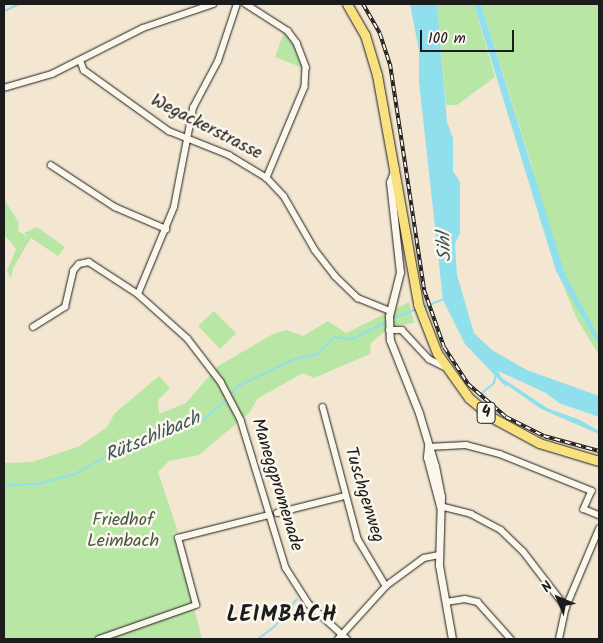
<!DOCTYPE html>
<html>
<head>
<meta charset="utf-8">
<style>
	body { margin:0 }
	#map { position:relative; width:603px; height:643px; overflow:hidden; background:#f4e7d2; font-family:Kalam,sans-serif }
	div>[style] { position:absolute }
	.green>* { inset:0; background:#b8e6a5 }
	.water>* { inset:0; background:#8fdfed }
	.stream>* { height:2px; margin:-1px; padding:0 1px; transform-origin:1px; border-radius:1px; background:#8fdfed }
	.roads { filter:drop-shadow(0 0 1px #1c1c1c) drop-shadow(0 0 1px #1c1c1c) }
	.minor>* { height:5.5px; margin:-2.75px; padding:0 2.75px; transform-origin:2.75px; border-radius:2.75px; background:#fbf7ec }
	.tertiary>* { height:7px; margin:-3.5px; padding:0 3.5px; transform-origin:3.5px; border-radius:3.5px; background:#fbf7ec }
	.primary>* { height:9px; margin:-4.5px; padding:0 4.5px; transform-origin:4.5px; border-radius:4.5px; background:#fae180 }
	.rail>* { height:4px; margin-top:-2px; transform-origin:0; background:repeating-linear-gradient(90deg,#fbf7ec 0 5.5px,#1c1c1c 0 11px); box-sizing:border-box; border-block:1px solid #1c1c1c }
	span { translate:-50% -50%; white-space:nowrap; text-align:center; line-height:1.15; -webkit-text-stroke:5px #fbf7ec; paint-order:stroke }
	.shield-label span { padding:1px 4px; background:#fbf7ec; border:1px solid; border-radius:4px; -webkit-text-stroke-width:0 }
	.shield-label { font-size:16px; color:#1c1c1c; font-weight:700 }
	.street-label { font-size:18px; color:#1c1c1c }
	.park-label { font-size:18px; color:#4b5945 }
	.water-label { font-size:19px; color:#3e565b; font-style:italic }
	.district-label { font-size:22px; color:#1c1c1c; font-weight:700; letter-spacing:1px }
	.frame { position:absolute; inset:0; border:5px solid #1c1c1c; pointer-events:none }
	.north { position:absolute; left:533px; top:573px; width:50px; height:50px; -webkit-text-stroke:4px #fbf7ec; paint-order:stroke; rotate:315deg; font-size:14px; font-weight:700; line-height:20px; text-align:center; color:#1c1c1c }
	.north::after { content:''; display:block; margin:auto; width:18px; height:22px; background:#1c1c1c; clip-path:polygon(50% 0,100% 100%,50% 72%,0 100%) }
	.scale { position:absolute; left:420px; top:30px; width:94px; height:22px; box-sizing:border-box; border:2px solid #1c1c1c; border-top:0; padding-left:6px; font-size:15px; line-height:18px; white-space:nowrap; color:#1c1c1c; -webkit-text-stroke:4px #fbf7ec; paint-order:stroke }
</style>
</head>
<body>
<div id="map">
	<div class="green">
		<div style="clip-path:polygon(437px 4px,474px 4px,495px 77px,457px 105px,446px 105px)"></div>
		<div style="clip-path:polygon(481px 4px,599px 4px,599px 355px,577px 319px,557px 270px,532px 166px)"></div>
		<div style="clip-path:polygon(284px 32px,296px 47px,303px 68px,275px 57px)"></div>
		<div style="clip-path:polygon(4px 199px,19px 223px,18px 231px,27px 236px,19px 247px,28px 236px,24px 233px,37px 227px,65px 247px,58px 256px,31px 238px,13px 268px,11px 279px,7px 271px,16px 249px,4px 234px)"></div>
		<div style="clip-path:polygon(409px 302px,414px 323px,391px 326px,371px 343px,370px 354px,314px 378px,303px 373px,257px 399px,250px 412px,199px 455px,169px 461px,158px 472px,178px 532px,173px 533px,192px 599px,189px 606px,93px 639px,4px 639px,4px 463px,32px 462px,80px 446px,107px 427px,115px 413px,159px 376px,170px 388px,158px 400px,159px 414px,186px 403px,218px 366px,273px 334px,286px 330px,303px 336px,328px 321px,346px 333px)"></div>
		<div style="clip-path:polygon(214px 311px,236px 333px,220px 349px,198px 326px)"></div>
		<div style="clip-path:polygon(194px 608px,202px 639px,105px 639px)"></div>
	</div>
	<div class="water">
		<div style="clip-path:polygon(410px 4px,437px 4px,447px 122px,453px 138px,453px 171px,460px 182px,460px 233px,455px 244px,457px 275px,474px 333px,492px 350px,527px 370px,599px 396px,599px 417px,559px 403px,546px 393px,498px 371px,502px 378px,547px 408px,580px 420px,599px 431px,599px 434px,541px 409px,507px 385px,506px 387px,465px 344px,443px 300px,419px 82px,419px 51px)"></div>
		<div style="clip-path:polygon(474px 4px,481px 4px,565px 274px,599px 338px,599px 346px,556px 271px)"></div>
	</div>
	<div class="stream">
		<div style="left:4px;top:11px;width:17px;rotate:-24deg"></div>
		<div style="left:421px;top:308px;width:26px;rotate:-21deg"></div>
		<div style="left:391px;top:319px;width:28px;rotate:-21deg"></div>
		<div style="left:481px;top:394px;width:17px;rotate:-40deg"></div>
		<div style="left:494px;top:383px;width:10px;rotate:-79deg"></div>
		<div style="left:230px;top:395px;width:12px;rotate:-48deg"></div>
		<div style="left:238px;top:386px;width:60px;rotate:-25.7deg"></div>
		<div style="left:292px;top:360px;width:26px;rotate:-13deg"></div>
		<div style="left:317px;top:354px;width:24px;rotate:-45deg"></div>
		<div style="left:334px;top:337px;width:18px;rotate:6deg"></div>
		<div style="left:352px;top:339px;width:39px;rotate:-27deg"></div>
		<div style="left:4px;top:485px;width:32px;rotate:-2deg"></div>
		<div style="left:36px;top:484px;width:38px;rotate:-14deg"></div>
		<div style="left:73px;top:475px;width:61px;rotate:-29.5deg"></div>
		<div style="left:126px;top:445px;width:48px;rotate:-13.2deg"></div>
		<div style="left:173px;top:434px;width:33px;rotate:-25deg"></div>
		<div style="left:203px;top:420px;width:32px;rotate:-41deg"></div>
		<div style="left:258px;top:639px;width:21px;rotate:-37deg"></div>
		<div style="left:275px;top:626px;width:35px;rotate:-51deg"></div>
	</div>
	<div class="roads">
		<div class="minor">
			<div style="left:246px;top:4px;width:50px;rotate:32.7deg"></div>
			<div style="left:288px;top:31px;width:15px;rotate:53deg"></div>
			<div style="left:297px;top:43px;width:26px;rotate:69deg"></div>
			<div style="left:306px;top:67px;width:20px;rotate:93deg"></div>
			<div style="left:305px;top:87px;width:99px;rotate:112.7deg"></div>
			<div style="left:81px;top:62px;width:9px;rotate:69deg"></div>
			<div style="left:84px;top:70px;width:105px;rotate:35.7deg"></div>
			<div style="left:169px;top:131px;width:65px;rotate:21.8deg"></div>
			<div style="left:229px;top:155px;width:44px;rotate:31.2deg"></div>
			<div style="left:267px;top:178px;width:25px;rotate:47deg"></div>
			<div style="left:284px;top:196px;width:62px;rotate:60.1deg"></div>
			<div style="left:315px;top:250px;width:33px;rotate:52deg"></div>
			<div style="left:335px;top:276px;width:32px;rotate:44deg"></div>
			<div style="left:358px;top:298px;width:35px;rotate:22deg"></div>
			<div style="left:4px;top:88px;width:50px;rotate:-16.3deg"></div>
			<div style="left:52px;top:74px;width:102px;rotate:-26.8deg"></div>
			<div style="left:143px;top:28px;width:74px;rotate:-18.9deg"></div>
			<div style="left:51px;top:165px;width:77px;rotate:33.3deg"></div>
			<div style="left:115px;top:207px;width:56px;rotate:23.3deg"></div>
			<div style="left:138px;top:294px;width:94px;rotate:-67.5deg"></div>
			<div style="left:174px;top:207px;width:101px;rotate:-79.1deg"></div>
			<div style="left:193px;top:108px;width:53px;rotate:-62deg"></div>
			<div style="left:218px;top:61px;width:60px;rotate:-71.6deg"></div>
			<div style="left:33px;top:327px;width:38px;rotate:-32deg"></div>
			<div style="left:65px;top:307px;width:37px;rotate:-77deg"></div>
			<div style="left:73px;top:271px;width:9px;rotate:-49deg"></div>
			<div style="left:79px;top:264px;width:10px;rotate:-11deg"></div>
			<div style="left:89px;top:262px;width:59px;rotate:33.1deg"></div>
			<div style="left:138px;top:294px;width:67px;rotate:42deg"></div>
			<div style="left:188px;top:339px;width:54px;rotate:52.5deg"></div>
			<div style="left:221px;top:382px;width:43px;rotate:62.2deg"></div>
			<div style="left:241px;top:420px;width:155px;rotate:73.1deg"></div>
			<div style="left:286px;top:568px;width:43px;rotate:57.4deg"></div>
			<div style="left:309px;top:604px;width:52px;rotate:42.6deg"></div>
			<div style="left:389px;top:330px;width:13px"></div>
			<div style="left:402px;top:330px;width:40px;rotate:47deg"></div>
			<div style="left:429px;top:359px;width:18px;rotate:27deg"></div>
			<div style="left:323px;top:407px;width:137px;rotate:75.1deg"></div>
			<div style="left:358px;top:539px;width:55px;rotate:59.2deg"></div>
			<div style="left:428px;top:447px;width:38px;rotate:-3deg"></div>
			<div style="left:466px;top:445px;width:35px;rotate:15deg"></div>
			<div style="left:500px;top:454px;width:99px;rotate:21.9deg"></div>
			<div style="left:592px;top:491px;width:20px;rotate:114deg"></div>
			<div style="left:584px;top:509px;width:16px;rotate:22deg"></div>
			<div style="left:440px;top:506px;width:32px;rotate:14deg"></div>
			<div style="left:471px;top:514px;width:34px;rotate:28deg"></div>
			<div style="left:501px;top:530px;width:30px;rotate:44deg"></div>
			<div style="left:523px;top:551px;width:71px;rotate:52.5deg"></div>
			<div style="left:277px;top:513px;width:70px;rotate:-14deg"></div>
			<div style="left:446px;top:602px;width:19px;rotate:-9deg"></div>
			<div style="left:465px;top:599px;width:13px;rotate:13deg"></div>
			<div style="left:478px;top:602px;width:50px;rotate:48.3deg"></div>
			<div style="left:99px;top:639px;width:103px;rotate:-19.3deg"></div>
			<div style="left:196px;top:605px;width:69px;rotate:-105deg"></div>
			<div style="left:178px;top:538px;width:94px;rotate:-14.2deg"></div>
			<div style="left:338px;top:639px;width:72px;rotate:-47.8deg"></div>
			<div style="left:386px;top:586px;width:47px;rotate:-36.4deg"></div>
			<div style="left:424px;top:558px;width:15px;rotate:-11deg"></div>
			<div style="left:559px;top:639px;width:33px;rotate:-78deg"></div>
			<div style="left:566px;top:607px;width:85px;rotate:-67.1deg"></div>
		</div>
		<div class="tertiary">
			<div style="left:395px;top:169px;width:14px;rotate:111deg"></div>
			<div style="left:390px;top:182px;width:91px;rotate:83.7deg"></div>
			<div style="left:400px;top:272px;width:45px;rotate:104deg"></div>
			<div style="left:389px;top:316px;width:24px;rotate:88deg"></div>
			<div style="left:390px;top:340px;width:79px;rotate:68.3deg"></div>
			<div style="left:419px;top:413px;width:55px;rotate:73.2deg"></div>
			<div style="left:435px;top:466px;width:31px;rotate:79deg"></div>
			<div style="left:441px;top:496px;width:69px;rotate:91.7deg"></div>
			<div style="left:439px;top:565px;width:75px;rotate:80deg"></div>
			<div style="left:428px;top:447px;width:10px;rotate:96deg"></div>
			<div style="left:427px;top:457px;width:51px;rotate:75.1deg"></div>
		</div>
		<div class="primary">
			<div style="left:347px;top:4px;width:36px;rotate:60deg"></div>
			<div style="left:365px;top:35px;width:42px;rotate:73.3deg"></div>
			<div style="left:377px;top:75px;width:233px;rotate:79.8deg"></div>
			<div style="left:418px;top:304px;width:53px;rotate:68.8deg"></div>
			<div style="left:437px;top:353px;width:55px;rotate:54.6deg"></div>
			<div style="left:469px;top:398px;width:31px;rotate:40deg"></div>
			<div style="left:493px;top:418px;width:52px;rotate:28.5deg"></div>
			<div style="left:539px;top:443px;width:63px;rotate:16.7deg"></div>
		</div>
	</div>
	<div class="rail">
		<div style="left:363px;top:4px;width:34px;rotate:60deg"></div>
		<div style="left:380px;top:34px;width:32px;rotate:72deg"></div>
		<div style="left:390px;top:64px;width:229px;rotate:81.4deg"></div>
		<div style="left:424px;top:290px;width:60px;rotate:70.7deg"></div>
		<div style="left:444px;top:347px;width:44px;rotate:57deg"></div>
		<div style="left:468px;top:384px;width:50px;rotate:41deg"></div>
		<div style="left:506px;top:417px;width:42px;rotate:26.6deg"></div>
		<div style="left:544px;top:436px;width:57px;rotate:15.3deg"></div>
	</div>
	<div class="shield-label">
		<span style="left:486px;top:413px">4</span>
	</div>
	<div class="street-label">
		<span style="left:206px;top:128px;rotate:27deg">Wegackerstrasse</span>
		<span style="left:276px;top:485px;rotate:73deg">Maneggpromenade</span>
		<span style="left:363px;top:495px;rotate:73deg">Tuschgenweg</span>
	</div>
	<div class="park-label">
		<span style="left:123px;top:532px">Friedhof<br>Leimbach</span>
	</div>
	<div class="water-label">
		<span style="left:446px;top:247px;rotate:-92deg">Sihl</span>
		<span style="left:153px;top:438px;rotate:-23deg">Rütschlibach</span>
	</div>
	<div class="district-label">
		<span style="left:282px;top:616px">LEIMBACH</span>
	</div>
	<div class="frame"></div>
	<div class="north">N</div>
	<div class="scale">100 m</div>
</div>
</body>
</html>
